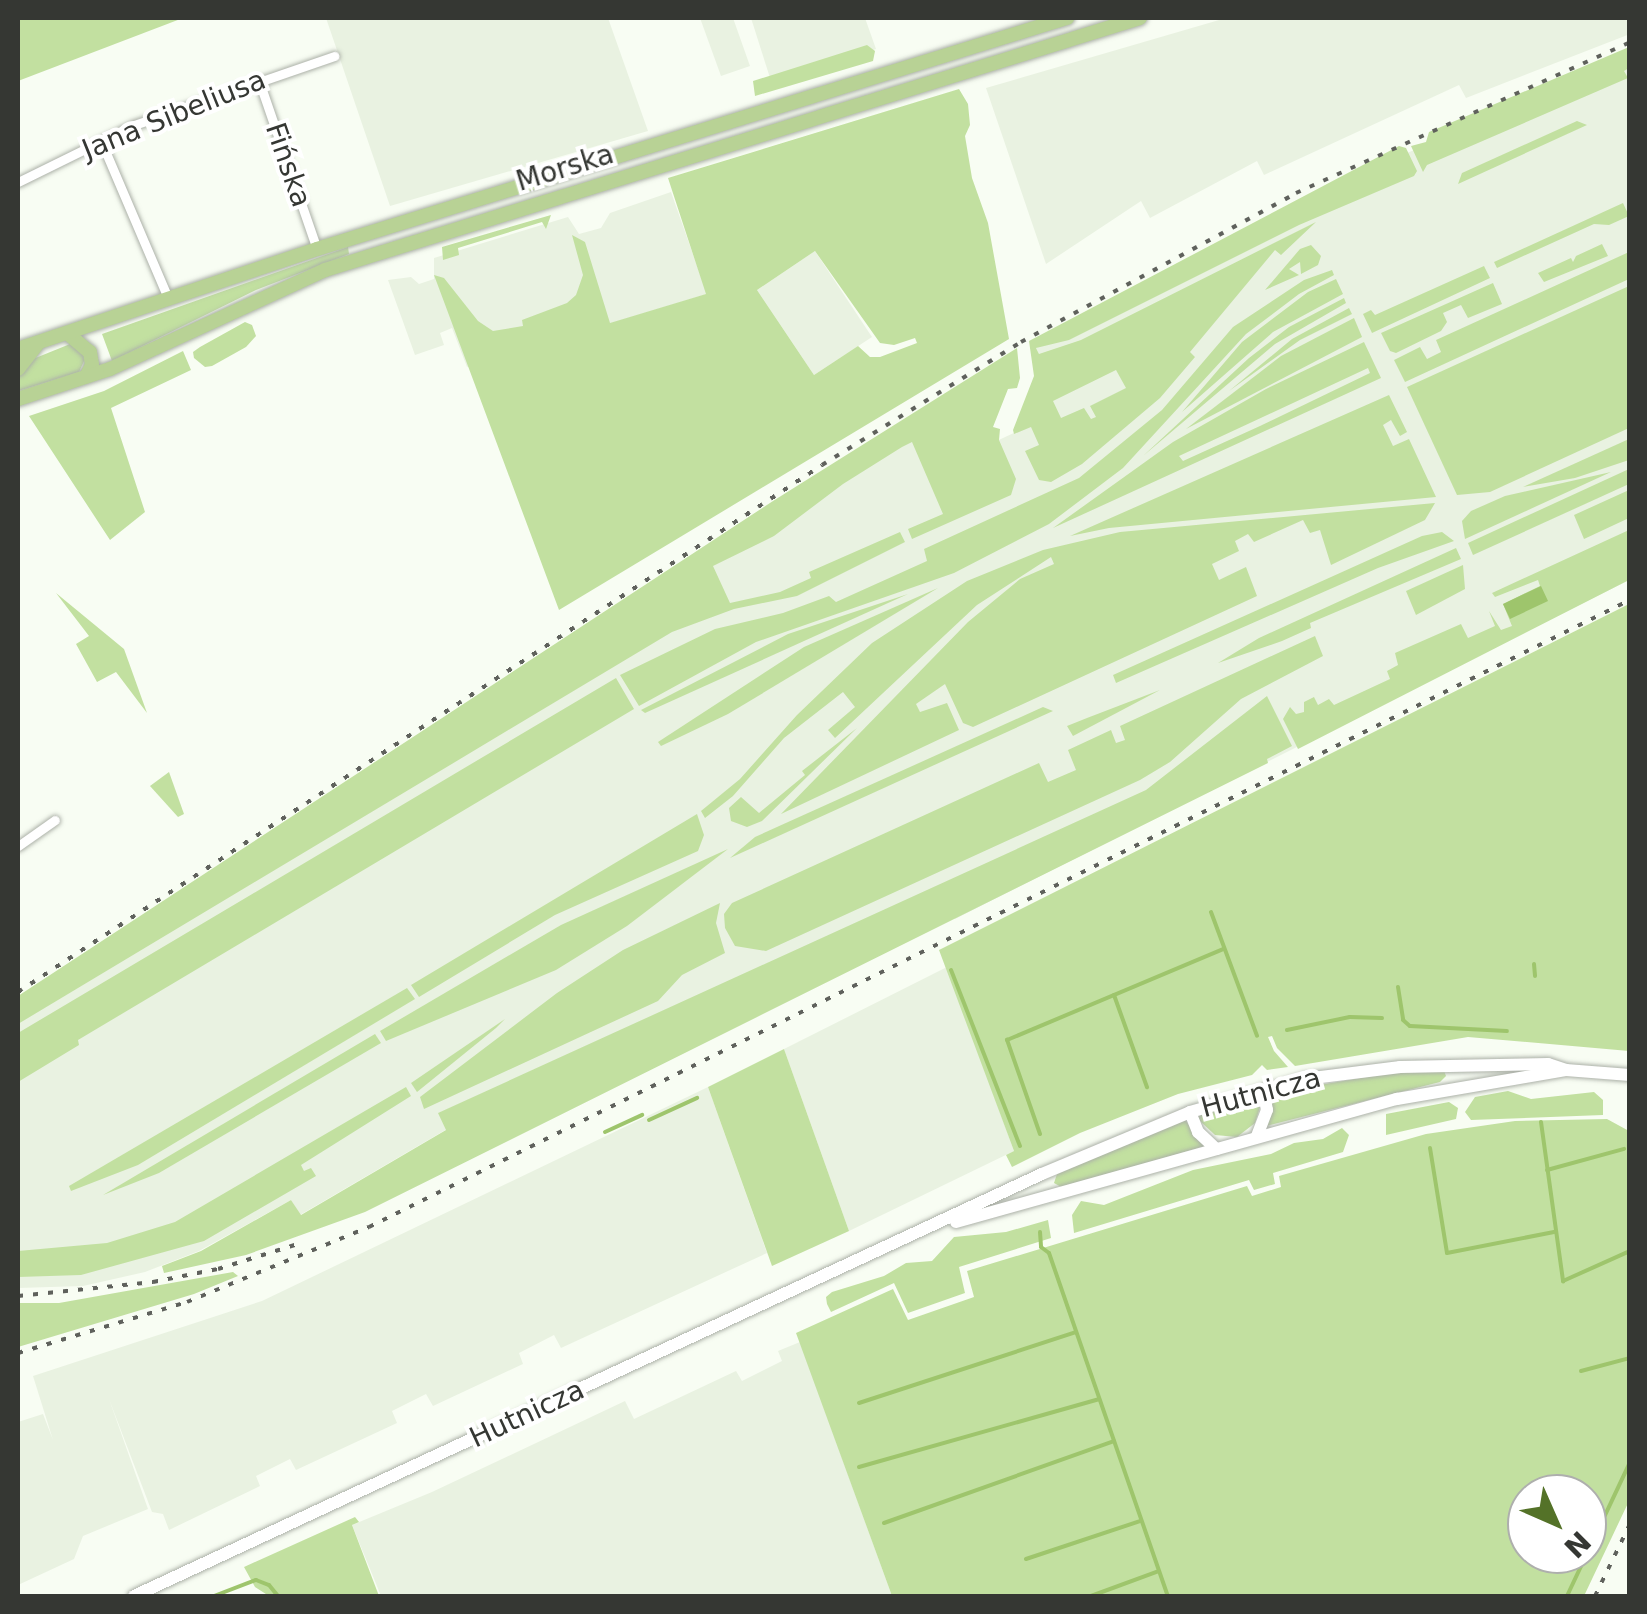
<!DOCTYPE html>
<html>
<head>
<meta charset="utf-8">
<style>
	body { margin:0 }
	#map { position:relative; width:1647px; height:1614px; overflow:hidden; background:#f8fdf3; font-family:"DejaVu Sans",sans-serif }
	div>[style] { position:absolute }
	.built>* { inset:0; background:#e9f2e1 }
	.green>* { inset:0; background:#c2e0a0 }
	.water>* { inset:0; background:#9ec56c }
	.stream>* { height:4px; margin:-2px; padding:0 2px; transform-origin:2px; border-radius:2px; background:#9ec56c }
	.roads { filter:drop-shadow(0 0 2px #acb1a8) drop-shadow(0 0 2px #acb1a8) }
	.minor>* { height:9px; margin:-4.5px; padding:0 4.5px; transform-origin:4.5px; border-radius:4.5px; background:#fff }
	.secondary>* { height:12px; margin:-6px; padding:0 6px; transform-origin:6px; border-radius:6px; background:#fff }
	.primary>* { height:14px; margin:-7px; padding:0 7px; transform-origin:7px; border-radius:7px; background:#b8d295 }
	.rail>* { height:4px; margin-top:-2px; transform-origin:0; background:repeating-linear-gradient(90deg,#5f615c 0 5px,transparent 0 15px) }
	span { translate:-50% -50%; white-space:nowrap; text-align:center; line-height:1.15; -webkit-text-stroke:8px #fff; paint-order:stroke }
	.street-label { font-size:28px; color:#353733 }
	.frame { position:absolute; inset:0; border:20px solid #353733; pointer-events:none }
	.north { position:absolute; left:1507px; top:1474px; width:100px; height:100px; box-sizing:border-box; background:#fff; border:2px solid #aeafad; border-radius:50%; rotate:135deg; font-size:28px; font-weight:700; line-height:40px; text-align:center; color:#353733 }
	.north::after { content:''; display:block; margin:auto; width:35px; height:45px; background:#547228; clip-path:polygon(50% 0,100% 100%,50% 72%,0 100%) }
</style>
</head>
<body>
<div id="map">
	<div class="built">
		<div style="clip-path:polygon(326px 18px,608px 18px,648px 131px,390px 206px)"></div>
		<div style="clip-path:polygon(700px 18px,733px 18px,750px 66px,721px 76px)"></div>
		<div style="clip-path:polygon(751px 18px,865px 18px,876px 49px,771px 81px)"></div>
		<div style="clip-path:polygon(1226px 18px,1629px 18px,1630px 34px,1466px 98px,1459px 85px,1264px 175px,1257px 161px,1150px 218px,1141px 201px,1046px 264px,986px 88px)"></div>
		<div style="clip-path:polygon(1629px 56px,1629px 580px,955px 919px,938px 886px,439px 1113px,447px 1129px,300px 1215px,291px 1200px,199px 1251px,145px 1272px,83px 1286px,18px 1288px,18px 1008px,949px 401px,971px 453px,1018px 431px,1048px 373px,1036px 348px,1382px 164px)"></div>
		<div style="clip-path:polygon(671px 192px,707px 294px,467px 367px,452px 328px,440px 333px,444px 345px,415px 355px,388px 280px,411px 277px,419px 284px,434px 279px,434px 258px,568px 217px,579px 234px,601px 228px,610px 213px)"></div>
		<div style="clip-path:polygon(815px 251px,872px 337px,814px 375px,757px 290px)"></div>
		<div style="clip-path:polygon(947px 967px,1014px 1151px,849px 1231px,784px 1049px)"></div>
		<div style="clip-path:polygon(708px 1087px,767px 1253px,561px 1348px,554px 1335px,519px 1353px,523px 1364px,433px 1406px,426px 1394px,392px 1411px,397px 1423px,296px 1470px,290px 1459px,256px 1476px,260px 1486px,169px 1530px,163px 1514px,152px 1512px,109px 1399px,148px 1509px,83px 1536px,74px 1559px,18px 1585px,18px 1422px,43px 1414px,53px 1440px,33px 1376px,262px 1301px)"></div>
		<div style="clip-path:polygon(800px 1342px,892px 1596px,381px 1596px,352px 1525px,432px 1492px,625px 1401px,634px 1419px,736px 1371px,742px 1381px,782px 1361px,778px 1351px)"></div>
	</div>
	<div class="green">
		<div style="clip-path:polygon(18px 18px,183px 18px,18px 81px)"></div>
		<div style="clip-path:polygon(867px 45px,875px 51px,873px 61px,755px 96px,753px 81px)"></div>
		<div style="clip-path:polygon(1629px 47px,1629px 68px,1624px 71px,1628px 78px,1427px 165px,1423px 172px,1411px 146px,1426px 142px,1429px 132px)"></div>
		<div style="clip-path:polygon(evenodd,959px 89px,968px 104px,970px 125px,965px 136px,972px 178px,988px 223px,1009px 339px,559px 610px,434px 275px,444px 278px,478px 321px,493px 331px,523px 326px,522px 320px,567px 303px,576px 295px,583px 275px,572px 235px,585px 242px,610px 323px,706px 294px,668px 178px,959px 89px,815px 251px,880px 343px,894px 345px,915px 338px,917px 343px,880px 357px,870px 357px,858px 346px,814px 375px,757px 290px,815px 251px)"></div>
		<div style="clip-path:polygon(1577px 121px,1587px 125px,1458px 184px,1462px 173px)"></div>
		<div style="clip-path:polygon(evenodd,1399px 146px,1406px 148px,1417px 171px,1414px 176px,1299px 225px,1069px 340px,1036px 348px,1039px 354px,1081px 340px,1316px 222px,1281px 255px,1275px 250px,1190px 352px,1195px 357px,1160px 398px,1082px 464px,1051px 482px,1039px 480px,1025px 451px,1039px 445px,1031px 427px,1014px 434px,1013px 430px,1034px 376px,1029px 341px,1399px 146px,1116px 370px,1126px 388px,1090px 406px,1096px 417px,1091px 419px,1084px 408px,1061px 418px,1053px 401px,1116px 370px)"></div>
		<div style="clip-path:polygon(1623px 203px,1629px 216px,1609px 225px,1594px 224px,1497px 268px,1494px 262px)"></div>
		<div style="clip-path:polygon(551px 215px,546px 229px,542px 222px,458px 248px,459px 255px,443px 260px,442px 247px)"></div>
		<div style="clip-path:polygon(1602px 244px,1608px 256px,1544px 282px,1538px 273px,1571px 258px,1573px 262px,1576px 256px)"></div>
		<div style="clip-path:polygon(1311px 245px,1321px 256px,1318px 265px,1301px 274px,1300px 262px,1289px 269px,1299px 275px,1265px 290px,1300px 249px)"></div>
		<div style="clip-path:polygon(348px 247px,349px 254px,256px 290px,112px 361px,102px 334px)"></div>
		<div style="clip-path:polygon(1629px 252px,1629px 279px,1405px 382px,1394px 360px,1420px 347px,1427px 359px,1441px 352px,1436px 340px)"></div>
		<div style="clip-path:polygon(1484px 266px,1490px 278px,1372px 333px,1363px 314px,1371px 310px,1375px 315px)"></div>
		<div style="clip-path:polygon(1332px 270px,1334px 275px,1299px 294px,1246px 334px,1123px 468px,1049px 524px,954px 573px,756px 642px,639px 706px,620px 675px,715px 629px,783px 613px,829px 596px,836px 602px,927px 561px,924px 549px,1079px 478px,1162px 410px,1233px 327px,1304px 280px)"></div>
		<div style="clip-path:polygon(1336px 279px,1343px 294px,1273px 332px,1182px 412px,1242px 342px,1308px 292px)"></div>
		<div style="clip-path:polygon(1493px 283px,1502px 304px,1468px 318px,1461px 305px,1443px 313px,1447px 322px,1441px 331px,1396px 353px,1390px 351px,1381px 333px)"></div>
		<div style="clip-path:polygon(1629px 286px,1629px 428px,1490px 492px,1457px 495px,1407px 387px)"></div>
		<div style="clip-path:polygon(1344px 298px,1346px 303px,1275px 344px,1143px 456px,1249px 358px,1289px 327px)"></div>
		<div style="clip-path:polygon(1349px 308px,1352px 314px,1300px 340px,1229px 391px,1292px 339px)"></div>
		<div style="clip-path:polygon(1354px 318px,1362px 337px,1186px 429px,1281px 356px)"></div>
		<div style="clip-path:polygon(245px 322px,252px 325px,256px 336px,246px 347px,212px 366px,205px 367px,194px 358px,193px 352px,200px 347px)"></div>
		<div style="clip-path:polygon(evenodd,1364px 342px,1381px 378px,1053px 528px,1173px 442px,1266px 389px,1364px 342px,1368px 368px,1370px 373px,1260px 426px,1183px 461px,1179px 456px,1368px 368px)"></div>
		<div style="clip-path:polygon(70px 344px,81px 349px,85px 359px,79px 372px,18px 391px,18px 377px,33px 359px)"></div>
		<div style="clip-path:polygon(1017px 348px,1020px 378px,1017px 388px,1008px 389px,993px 427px,1000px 429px,999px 440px,1016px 479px,1011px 495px,912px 539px,908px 529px,943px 514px,912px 442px,902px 447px,843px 484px,774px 536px,713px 566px,730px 603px,780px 592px,811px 578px,809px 572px,900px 532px,905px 542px,797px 596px,734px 609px,672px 632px,18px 1024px,18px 996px,773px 501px)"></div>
		<div style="clip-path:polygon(183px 351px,191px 370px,111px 408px,145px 512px,110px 540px,29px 416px,104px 391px)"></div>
		<div style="clip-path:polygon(1389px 395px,1407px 432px,1400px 436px,1391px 420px,1383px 425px,1393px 446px,1409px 439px,1436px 497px,1109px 528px,1070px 536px)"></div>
		<div style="clip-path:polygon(1629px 439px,1629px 460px,1575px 478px,1523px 487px)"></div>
		<div style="clip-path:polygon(1629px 469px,1629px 484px,1473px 555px,1468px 543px)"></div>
		<div style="clip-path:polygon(1611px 472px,1465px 539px,1462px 521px,1471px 511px,1505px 496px)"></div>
		<div style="clip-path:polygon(1629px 490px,1629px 518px,1584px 539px,1574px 515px)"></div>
		<div style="clip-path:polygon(1435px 503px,1425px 520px,1331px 565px,1320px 530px,1310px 533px,1303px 520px,1254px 542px,1248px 534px,1235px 541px,1239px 551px,1212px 564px,1219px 580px,1246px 567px,1257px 596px,973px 727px,963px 723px,945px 684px,916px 704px,920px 712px,947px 703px,959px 730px,781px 814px,968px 622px,1020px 579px,1054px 564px,1051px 557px,977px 605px,835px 738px,828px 730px,855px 707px,843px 692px,784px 738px,733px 796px,705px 818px,701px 811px,740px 779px,797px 715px,872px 643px,967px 581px,1043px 550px,1120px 532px)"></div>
		<div style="clip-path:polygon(1629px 530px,1629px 580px,1298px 749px,1283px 719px,1290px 707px,1296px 714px,1304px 712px,1304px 702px,1314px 697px,1318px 705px,1329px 699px,1334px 705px,1390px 679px,1387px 671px,1398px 665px,1395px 653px,1461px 624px,1468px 638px,1495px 626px,1489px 611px,1501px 630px,1512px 626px,1503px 604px,1540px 586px,1538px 580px,1495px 597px,1492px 593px)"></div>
		<div style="clip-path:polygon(1442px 532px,1454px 541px,1378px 568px,1116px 683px,1113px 675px,1422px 536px)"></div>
		<div style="clip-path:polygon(1456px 548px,1461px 559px,1310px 623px,1311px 628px,1282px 641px,1218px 663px,1259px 638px)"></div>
		<div style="clip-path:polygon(1463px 565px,1465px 589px,1416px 615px,1406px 591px)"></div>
		<div style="clip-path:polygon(938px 588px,728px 714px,661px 746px,658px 742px,804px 647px)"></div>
		<div style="clip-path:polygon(56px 593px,124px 649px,147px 713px,116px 672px,97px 682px,76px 644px,89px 636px)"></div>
		<div style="clip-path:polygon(908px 594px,645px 713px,641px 710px,788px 634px)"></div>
		<div style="clip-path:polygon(1629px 604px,1629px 1051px,1468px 1037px,1295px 1066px,1277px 1048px,1272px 1036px,1268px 1037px,1274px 1051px,1288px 1067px,1267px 1070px,1262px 1065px,1252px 1075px,1178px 1094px,1080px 1133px,1012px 1167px,1006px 1155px,1014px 1151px,939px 950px)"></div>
		<div style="clip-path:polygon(1315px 636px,1323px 656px,1241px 699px,1170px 762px,1140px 780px,766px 951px,735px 946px,725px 928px,724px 914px,732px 903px,1039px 763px,1048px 782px,1076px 770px,1068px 750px,1111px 730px,1116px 743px,1125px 740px,1120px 726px)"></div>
		<div style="clip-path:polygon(616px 678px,634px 709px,78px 1040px,79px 1045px,18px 1082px,18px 1033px)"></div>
		<div style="clip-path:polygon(1160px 690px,1073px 736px,1067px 726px,1087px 718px)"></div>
		<div style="clip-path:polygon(1267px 696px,1292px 746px,1267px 759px,1268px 763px,365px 1212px,246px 1255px,164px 1273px,162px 1266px,201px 1251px,291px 1200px,301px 1215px,446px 1130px,438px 1113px,1146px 790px)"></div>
		<div style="clip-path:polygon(1043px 707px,1053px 711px,730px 858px,755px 837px)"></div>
		<div style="clip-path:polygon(857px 728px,762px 821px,747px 827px,731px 821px,729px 808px,741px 797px,759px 813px,805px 775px,802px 771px)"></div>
		<div style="clip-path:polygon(169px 772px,184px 814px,178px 817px,150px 786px)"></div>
		<div style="clip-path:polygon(697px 814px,704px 835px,698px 851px,555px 915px,419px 997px,411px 985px)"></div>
		<div style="clip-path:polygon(728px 849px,627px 926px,556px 970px,386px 1041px,380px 1031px,561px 925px)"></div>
		<div style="clip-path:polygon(720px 903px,716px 923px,725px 953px,682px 975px,658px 1001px,424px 1109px,420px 1097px,557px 993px,623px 950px)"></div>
		<div style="clip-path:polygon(407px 988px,415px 999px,138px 1165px,71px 1191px,69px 1186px)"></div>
		<div style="clip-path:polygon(505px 1019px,496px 1028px,417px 1092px,411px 1083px)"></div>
		<div style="clip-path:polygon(375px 1034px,381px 1043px,159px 1173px,103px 1195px)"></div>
		<div style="clip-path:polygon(784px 1049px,849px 1231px,772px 1266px,708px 1087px)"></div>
		<div style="clip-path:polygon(1408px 1070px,1444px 1071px,1446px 1076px,1440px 1082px,1266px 1126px,1272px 1093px)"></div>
		<div style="clip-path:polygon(406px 1087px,411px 1096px,301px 1165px,304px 1171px,311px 1168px,316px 1176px,204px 1241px,81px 1275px,18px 1277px,18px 1251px,107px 1243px,175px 1222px)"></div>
		<div style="clip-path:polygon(1508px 1091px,1531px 1099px,1594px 1092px,1603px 1100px,1603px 1115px,1471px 1120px,1465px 1112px,1475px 1097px)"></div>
		<div style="clip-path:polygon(1255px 1098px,1260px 1107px,1255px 1123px,1237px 1137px,1215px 1135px,1200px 1121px,1198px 1116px)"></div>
		<div style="clip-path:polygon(1449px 1102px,1458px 1108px,1456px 1119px,1386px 1135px,1386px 1114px)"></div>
		<div style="clip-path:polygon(evenodd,1607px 1119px,1629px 1131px,1629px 1501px,1584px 1596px,892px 1596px,796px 1333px,893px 1289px,908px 1320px,974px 1297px,967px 1271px,1247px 1186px,1252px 1196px,1281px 1187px,1279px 1176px,1426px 1134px,1515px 1121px,1607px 1119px,1527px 1494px,1587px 1494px,1587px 1554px,1527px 1554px,1527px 1494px)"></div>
		<div style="clip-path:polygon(1185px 1120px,1205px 1146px,1063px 1188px,1054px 1183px,1058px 1171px)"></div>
		<div style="clip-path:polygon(1342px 1128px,1349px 1135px,1343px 1152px,1273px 1173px,1275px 1184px,1254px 1190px,1249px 1180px,1074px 1233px,1072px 1215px,1081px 1201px,1104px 1205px,1193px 1170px,1271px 1154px,1294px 1143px,1323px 1139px)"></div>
		<div style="clip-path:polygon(1048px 1220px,1051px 1238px,959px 1267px,965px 1293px,908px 1313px,894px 1283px,831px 1312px,827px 1304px,826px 1297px,832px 1292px,884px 1276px,906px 1263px,932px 1261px,954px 1237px,1006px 1232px)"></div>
		<div style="clip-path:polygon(233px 1272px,238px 1276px,194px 1294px,18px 1347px,18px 1303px,59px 1303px)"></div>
		<div style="clip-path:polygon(355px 1517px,359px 1522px,352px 1525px,379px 1596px,269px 1596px,255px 1587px,244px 1567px)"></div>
	</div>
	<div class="water">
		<div style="clip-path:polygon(1541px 586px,1548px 601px,1510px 619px,1503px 604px)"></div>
	</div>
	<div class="stream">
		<div style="left:1211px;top:912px;width:132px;rotate:69.6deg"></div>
		<div style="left:1534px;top:964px;width:12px;rotate:85deg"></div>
		<div style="left:951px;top:970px;width:189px;rotate:68.6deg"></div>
		<div style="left:1398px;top:987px;width:33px;rotate:81deg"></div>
		<div style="left:1403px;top:1020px;width:9px;rotate:41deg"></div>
		<div style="left:1410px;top:1026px;width:97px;rotate:3deg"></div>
		<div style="left:1114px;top:995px;width:98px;rotate:70.3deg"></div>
		<div style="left:1287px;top:1030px;width:64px;rotate:-11.7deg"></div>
		<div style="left:1350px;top:1017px;width:32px;rotate:2deg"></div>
		<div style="left:649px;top:1120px;width:53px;rotate:-24.6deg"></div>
		<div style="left:1541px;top:1122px;width:161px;rotate:82.1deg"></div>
		<div style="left:1563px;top:1281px;width:73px;rotate:-24.1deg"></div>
		<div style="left:605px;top:1132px;width:41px;rotate:-24.7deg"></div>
		<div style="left:1040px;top:1134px;width:100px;rotate:-109.3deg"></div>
		<div style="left:1007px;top:1040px;width:235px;rotate:-22.8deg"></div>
		<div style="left:1430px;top:1148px;width:106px;rotate:80.8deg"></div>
		<div style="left:1447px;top:1253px;width:109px;rotate:-11.1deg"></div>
		<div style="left:1547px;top:1170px;width:80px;rotate:-15.3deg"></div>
		<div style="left:1040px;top:1232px;width:15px;rotate:86deg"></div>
		<div style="left:1041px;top:1247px;width:10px;rotate:37deg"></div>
		<div style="left:1049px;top:1253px;width:363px;rotate:70.9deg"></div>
		<div style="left:1581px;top:1371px;width:51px;rotate:-14.9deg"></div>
		<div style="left:859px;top:1403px;width:228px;rotate:-18.1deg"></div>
		<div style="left:859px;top:1467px;width:249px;rotate:-15.8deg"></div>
		<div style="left:884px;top:1523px;width:244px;rotate:-19.6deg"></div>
		<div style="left:1026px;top:1559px;width:120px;rotate:-18.4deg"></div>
		<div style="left:214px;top:1596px;width:45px;rotate:-20.9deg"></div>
		<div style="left:256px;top:1580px;width:14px;rotate:21deg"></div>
		<div style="left:269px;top:1585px;width:14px;rotate:51deg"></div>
		<div style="left:1091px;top:1596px;width:72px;rotate:-20.2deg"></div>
		<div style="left:1567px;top:1596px;width:148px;rotate:-64.8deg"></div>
	</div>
	<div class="roads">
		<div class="minor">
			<div style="left:259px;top:81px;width:178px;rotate:71deg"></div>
			<div style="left:101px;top:141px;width:171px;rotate:66.9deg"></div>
			<div style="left:18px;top:182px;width:129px;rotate:-26.2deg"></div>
			<div style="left:134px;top:125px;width:212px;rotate:-19deg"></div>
			<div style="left:18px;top:846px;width:45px;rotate:-35.1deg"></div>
		</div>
		<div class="secondary">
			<div style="left:1190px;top:1112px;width:22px;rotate:68deg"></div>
			<div style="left:1198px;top:1132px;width:25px;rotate:43deg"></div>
			<div style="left:1257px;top:1136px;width:28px;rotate:-69deg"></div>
			<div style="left:1267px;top:1110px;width:20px;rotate:-101deg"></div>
			<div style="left:956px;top:1222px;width:458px;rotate:-15.6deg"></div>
			<div style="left:1397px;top:1099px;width:171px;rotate:-9.7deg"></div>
			<div style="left:134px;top:1596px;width:1001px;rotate:-24.93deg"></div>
			<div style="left:1042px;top:1174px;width:160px;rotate:-22.7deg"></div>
			<div style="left:1190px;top:1112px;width:120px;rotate:-16deg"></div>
			<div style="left:1305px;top:1079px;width:96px;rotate:-7.2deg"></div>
			<div style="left:1400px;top:1067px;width:148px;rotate:-1.2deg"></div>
			<div style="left:1548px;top:1064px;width:19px;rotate:18deg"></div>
			<div style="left:1566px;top:1070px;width:64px;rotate:4.5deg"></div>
		</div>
		<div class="primary">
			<div style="left:67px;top:333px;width:30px;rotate:40deg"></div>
			<div style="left:90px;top:352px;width:13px;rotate:81deg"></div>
			<div style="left:92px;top:365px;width:13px;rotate:117deg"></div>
			<div style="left:18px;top:349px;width:315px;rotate:-18.5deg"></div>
			<div style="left:317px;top:249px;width:785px;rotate:-17.12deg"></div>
			<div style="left:18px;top:369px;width:33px;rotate:-52deg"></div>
			<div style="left:18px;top:399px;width:97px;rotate:-18.1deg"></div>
			<div style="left:110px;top:369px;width:237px;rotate:-24.7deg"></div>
			<div style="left:325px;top:270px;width:853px;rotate:-17.18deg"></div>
		</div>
	</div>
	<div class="rail">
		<div style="left:18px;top:992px;width:961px;rotate:-33.24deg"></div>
		<div style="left:822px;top:465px;width:234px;rotate:-31.7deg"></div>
		<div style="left:1021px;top:342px;width:313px;rotate:-28.4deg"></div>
		<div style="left:1296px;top:193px;width:367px;rotate:-24.3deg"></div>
		<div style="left:18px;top:1296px;width:136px;rotate:-5.9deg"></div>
		<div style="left:153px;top:1282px;width:66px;rotate:-11.3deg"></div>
		<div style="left:218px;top:1269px;width:87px;rotate:-17.4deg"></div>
		<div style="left:18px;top:1353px;width:177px;rotate:-16.8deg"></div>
		<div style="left:187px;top:1302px;width:197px;rotate:-22.4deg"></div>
		<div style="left:369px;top:1227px;width:1408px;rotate:-26.44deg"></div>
		<div style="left:1595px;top:1596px;width:80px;rotate:-64.1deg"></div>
	</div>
	<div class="street-label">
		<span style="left:174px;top:115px;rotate:-22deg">Jana Sibeliusa</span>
		<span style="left:288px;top:165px;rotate:71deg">Fińska</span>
		<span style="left:565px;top:168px;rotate:-17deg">Morska</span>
		<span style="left:1261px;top:1093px;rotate:-15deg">Hutnicza</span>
		<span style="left:527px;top:1414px;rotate:-25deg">Hutnicza</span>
	</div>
	<div class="frame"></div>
	<div class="north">N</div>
</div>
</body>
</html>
